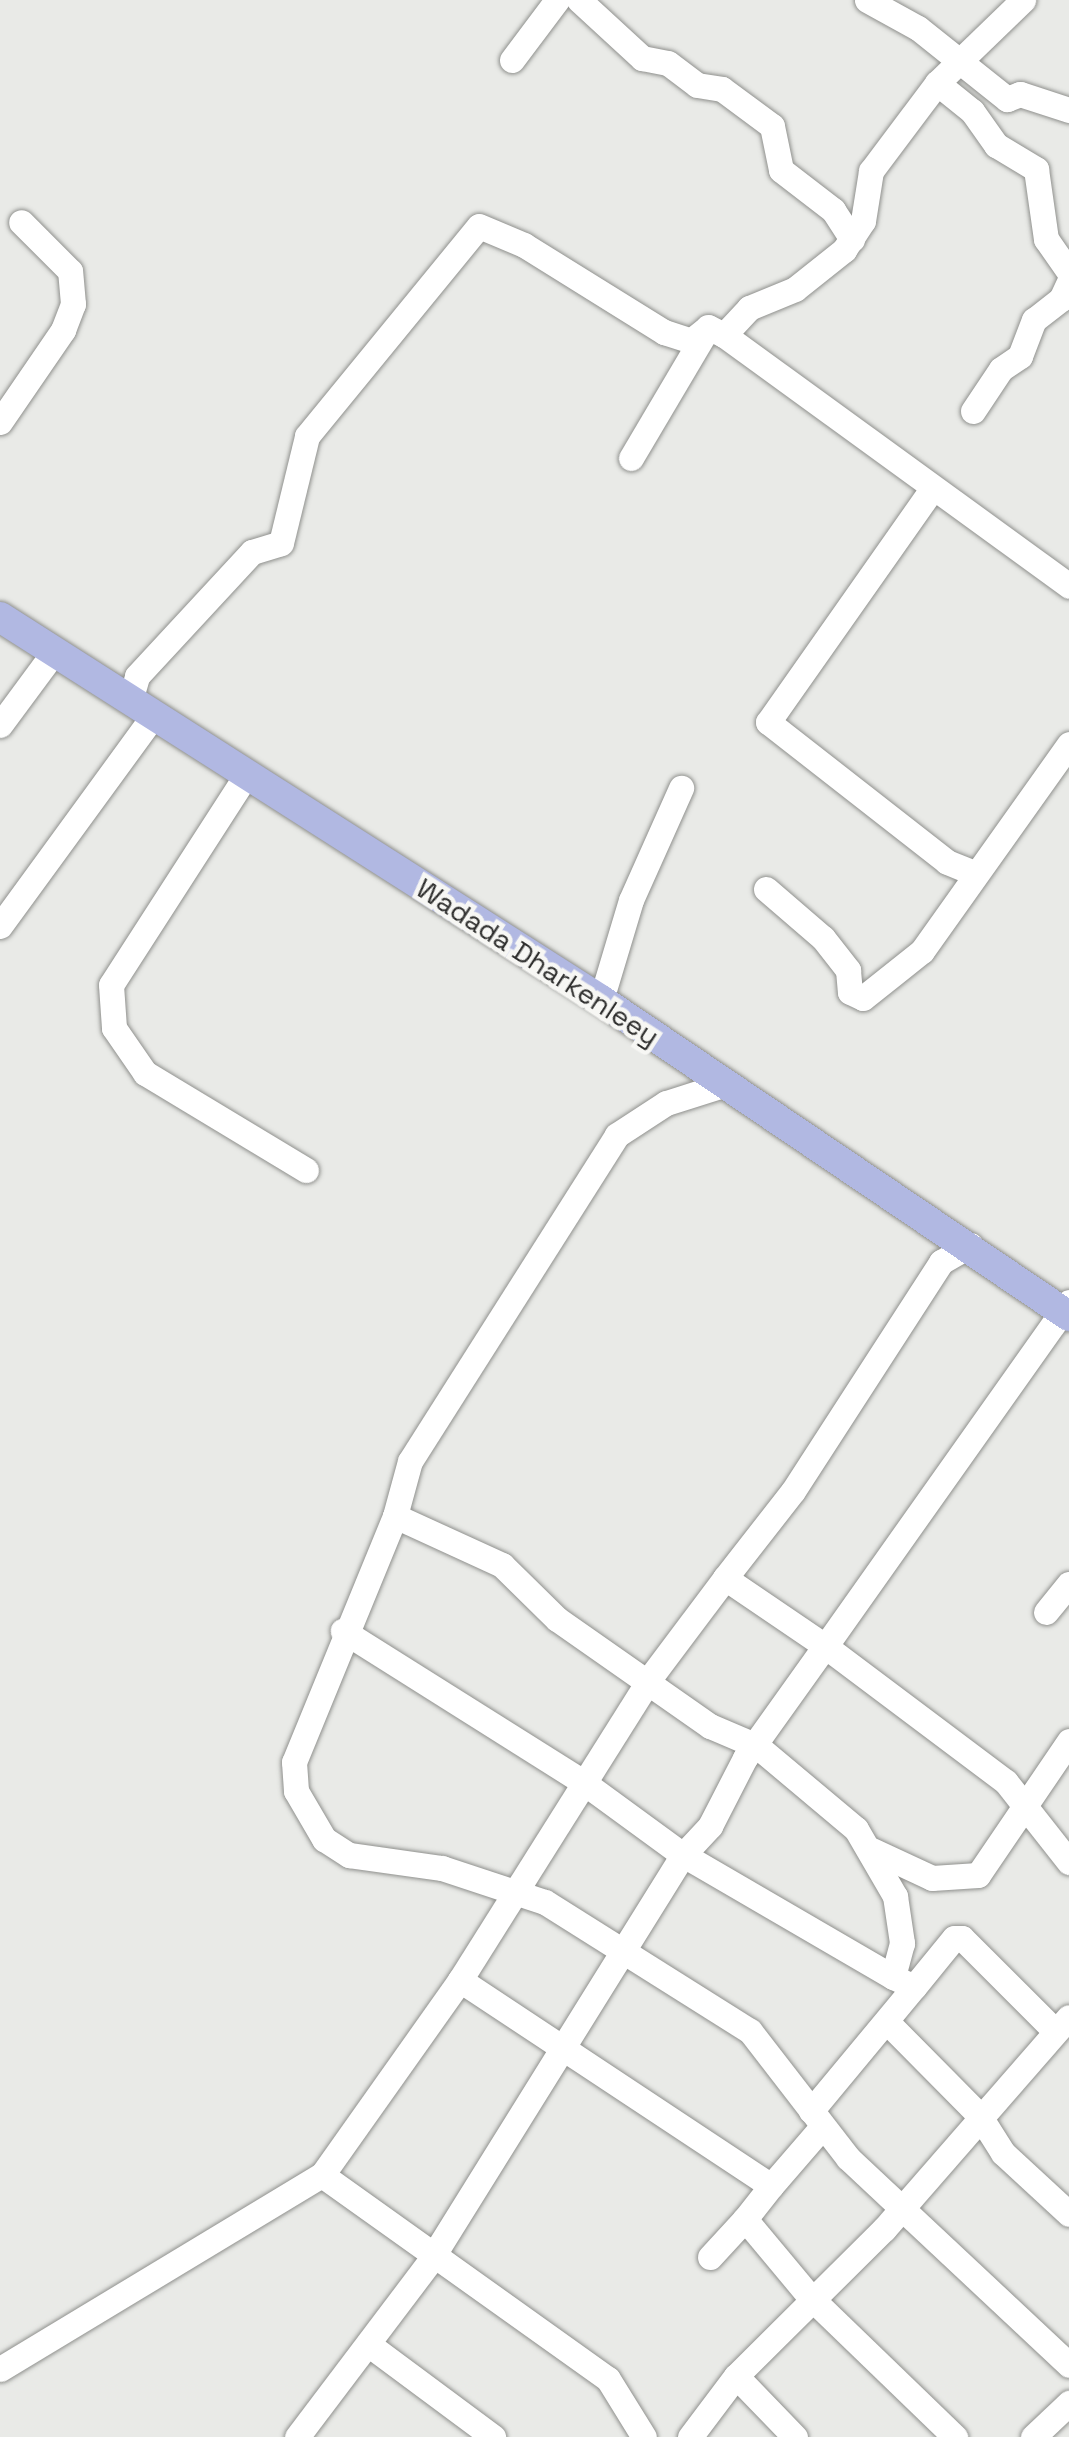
<!DOCTYPE html>
<html>
<head>
<meta charset="utf-8">
<style>
	body { margin:0 }
	#map { position:relative; width:1069px; height:2437px; overflow:hidden; background:#e9eae7; font-family:"Space Grotesk",sans-serif }
	div>[style] { position:absolute }
	.roads { filter:drop-shadow(0 0 2px #8f908d) drop-shadow(0 0 2px #8f908d) }
	.minor>* { height:25px; margin:-12.5px; padding:0 12.5px; transform-origin:12.5px; border-radius:12.5px; background:#fff }
	.major>* { height:30px; margin:-15px; padding:0 15px; transform-origin:15px; border-radius:15px; background:#b1b8e2 }
	span { translate:-50% -50%; white-space:nowrap; text-align:center; line-height:1.15; -webkit-text-stroke:9px #f7f7f4; paint-order:stroke }
	.street-label { font-size:28px; color:#2f2f2e }
</style>
</head>
<body>
<div id="map">
	<div class="roads">
		<div class="minor">
			<div style="left:579px;top:0;width:86px;rotate:42.6deg"></div>
			<div style="left:642px;top:58px;width:26px;rotate:11deg"></div>
			<div style="left:668px;top:63px;width:36px;rotate:37deg"></div>
			<div style="left:697px;top:85px;width:25px;rotate:9deg"></div>
			<div style="left:722px;top:89px;width:62px;rotate:36.5deg"></div>
			<div style="left:772px;top:126px;width:45px;rotate:78.4deg"></div>
			<div style="left:781px;top:170px;width:66px;rotate:37.6deg"></div>
			<div style="left:833px;top:210px;width:35px;rotate:57deg"></div>
			<div style="left:867px;top:0;width:58px;rotate:28.8deg"></div>
			<div style="left:918px;top:28px;width:114px;rotate:38.6deg"></div>
			<div style="left:1007px;top:99px;width:14px;rotate:-21deg"></div>
			<div style="left:1020px;top:94px;width:52px;rotate:18.1deg"></div>
			<div style="left:512px;top:60px;width:75px;rotate:-53.1deg"></div>
			<div style="left:937px;top:83px;width:45px;rotate:38.7deg"></div>
			<div style="left:972px;top:111px;width:42px;rotate:54.8deg"></div>
			<div style="left:996px;top:145px;width:47px;rotate:31deg"></div>
			<div style="left:1036px;top:169px;width:71px;rotate:81.9deg"></div>
			<div style="left:1046px;top:239px;width:40px;rotate:55.1deg"></div>
			<div style="left:724px;top:335px;width:37px;rotate:-47deg"></div>
			<div style="left:749px;top:308px;width:50px;rotate:-22.4deg"></div>
			<div style="left:795px;top:289px;width:63px;rotate:-38.5deg"></div>
			<div style="left:844px;top:250px;width:35px;rotate:-57deg"></div>
			<div style="left:863px;top:221px;width:51px;rotate:-80.9deg"></div>
			<div style="left:871px;top:171px;width:110px;rotate:-53.1deg"></div>
			<div style="left:937px;top:83px;width:120px;rotate:-44deg"></div>
			<div style="left:973px;top:411px;width:50px;rotate:-56.3deg"></div>
			<div style="left:1001px;top:369px;width:23px;rotate:-34deg"></div>
			<div style="left:1020px;top:356px;width:39px;rotate:-69deg"></div>
			<div style="left:1034px;top:320px;width:34px;rotate:-38deg"></div>
			<div style="left:1061px;top:299px;width:19px;rotate:-65deg"></div>
			<div style="left:0;top:422px;width:112px;rotate:-55.6deg"></div>
			<div style="left:63px;top:330px;width:28px;rotate:-69deg"></div>
			<div style="left:73px;top:304px;width:33px;rotate:-95deg"></div>
			<div style="left:70px;top:271px;width:69px;rotate:-135deg"></div>
			<div style="left:631px;top:458px;width:147px;rotate:-59.4deg"></div>
			<div style="left:932px;top:489px;width:285px;rotate:125.1deg"></div>
			<div style="left:768px;top:722px;width:227px;rotate:38deg"></div>
			<div style="left:947px;top:862px;width:29px;rotate:22deg"></div>
			<div style="left:130px;top:701px;width:26px;rotate:-74deg"></div>
			<div style="left:137px;top:676px;width:169px;rotate:-47.2deg"></div>
			<div style="left:252px;top:552px;width:30px;rotate:-17deg"></div>
			<div style="left:281px;top:543px;width:110px;rotate:-76.3deg"></div>
			<div style="left:307px;top:436px;width:271px;rotate:-50.7deg"></div>
			<div style="left:479px;top:226px;width:49px;rotate:22.9deg"></div>
			<div style="left:524px;top:245px;width:165px;rotate:31.9deg"></div>
			<div style="left:664px;top:332px;width:28px;rotate:18deg"></div>
			<div style="left:691px;top:341px;width:22px;rotate:-39deg"></div>
			<div style="left:708px;top:327px;width:18px;rotate:27deg"></div>
			<div style="left:724px;top:335px;width:427px;rotate:36deg"></div>
			<div style="left:0;top:725px;width:91px;rotate:-53.5deg"></div>
			<div style="left:245px;top:777px;width:247px;rotate:122.8deg"></div>
			<div style="left:111px;top:985px;width:43px;rotate:86deg"></div>
			<div style="left:114px;top:1028px;width:55px;rotate:55.4deg"></div>
			<div style="left:145px;top:1073px;width:188px;rotate:31.1deg"></div>
			<div style="left:766px;top:889px;width:75px;rotate:40.7deg"></div>
			<div style="left:823px;top:938px;width:41px;rotate:52deg"></div>
			<div style="left:848px;top:970px;width:22px;rotate:85deg"></div>
			<div style="left:850px;top:992px;width:14px;rotate:25deg"></div>
			<div style="left:863px;top:998px;width:75px;rotate:-38.5deg"></div>
			<div style="left:922px;top:951px;width:254px;rotate:-54.6deg"></div>
			<div style="left:0;top:926px;width:260px;rotate:-53.9deg"></div>
			<div style="left:601px;top:1000px;width:104px;rotate:-73.3deg"></div>
			<div style="left:631px;top:900px;width:123px;rotate:-65.9deg"></div>
			<div style="left:726px;top:1084px;width:63px;rotate:162.4deg"></div>
			<div style="left:666px;top:1103px;width:59px;rotate:146.9deg"></div>
			<div style="left:617px;top:1135px;width:386px;rotate:122.4deg"></div>
			<div style="left:410px;top:1461px;width:57px;rotate:105.3deg"></div>
			<div style="left:395px;top:1516px;width:266px;rotate:112.3deg"></div>
			<div style="left:294px;top:1762px;width:29px;rotate:86deg"></div>
			<div style="left:296px;top:1791px;width:56px;rotate:59.7deg"></div>
			<div style="left:324px;top:1839px;width:30px;rotate:33deg"></div>
			<div style="left:349px;top:1855px;width:94px;rotate:8deg"></div>
			<div style="left:442px;top:1868px;width:108px;rotate:18.3deg"></div>
			<div style="left:545px;top:1902px;width:242px;rotate:32.2deg"></div>
			<div style="left:750px;top:2031px;width:160px;rotate:52.3deg"></div>
			<div style="left:848px;top:2158px;width:303px;rotate:43.1deg"></div>
			<div style="left:1069px;top:1302px;width:422px;rotate:125.3deg"></div>
			<div style="left:825px;top:1646px;width:226px;rotate:36.9deg"></div>
			<div style="left:1006px;top:1782px;width:102px;rotate:51.8deg"></div>
			<div style="left:395px;top:1516px;width:118px;rotate:24.6deg"></div>
			<div style="left:502px;top:1565px;width:77px;rotate:44.5deg"></div>
			<div style="left:557px;top:1619px;width:187px;rotate:35deg"></div>
			<div style="left:710px;top:1726px;width:51px;rotate:23.1deg"></div>
			<div style="left:757px;top:1746px;width:129px;rotate:40deg"></div>
			<div style="left:856px;top:1829px;width:78px;rotate:59.8deg"></div>
			<div style="left:895px;top:1896px;width:48px;rotate:81.5deg"></div>
			<div style="left:902px;top:1943px;width:35px;rotate:105deg"></div>
			<div style="left:893px;top:1977px;width:23px;rotate:25deg"></div>
			<div style="left:914px;top:1987px;width:63px;rotate:-50.8deg"></div>
			<div style="left:954px;top:1938px;width:8px"></div>
			<div style="left:962px;top:1938px;width:130px;rotate:45deg"></div>
			<div style="left:1046px;top:1612px;width:36px;rotate:-51deg"></div>
			<div style="left:872px;top:1850px;width:66px;rotate:25deg"></div>
			<div style="left:932px;top:1878px;width:46px;rotate:-3.7deg"></div>
			<div style="left:978px;top:1875px;width:162px;rotate:-55.8deg"></div>
			<div style="left:893px;top:1977px;width:243px;rotate:-149.8deg"></div>
			<div style="left:683px;top:1855px;width:40px;rotate:-47deg"></div>
			<div style="left:710px;top:1826px;width:76px;rotate:-62.8deg"></div>
			<div style="left:745px;top:1758px;width:138px;rotate:-54.5deg"></div>
			<div style="left:825px;top:1646px;width:121px;rotate:-145.8deg"></div>
			<div style="left:725px;top:1578px;width:110px;rotate:-52deg"></div>
			<div style="left:793px;top:1491px;width:273px;rotate:-57.1deg"></div>
			<div style="left:941px;top:1262px;width:34px;rotate:-30deg"></div>
			<div style="left:460px;top:1980px;width:373px;rotate:33.5deg"></div>
			<div style="left:771px;top:2186px;width:42px;rotate:128.2deg"></div>
			<div style="left:745px;top:2219px;width:102px;rotate:50.2deg"></div>
			<div style="left:810px;top:2297px;width:202px;rotate:44deg"></div>
			<div style="left:889px;top:2024px;width:128px;rotate:45.3deg"></div>
			<div style="left:979px;top:2115px;width:45px;rotate:57.7deg"></div>
			<div style="left:1003px;top:2153px;width:90px;rotate:42.7deg"></div>
			<div style="left:811px;top:2111px;width:161px;rotate:-50.3deg"></div>
			<div style="left:322px;top:2175px;width:351px;rotate:35.5deg"></div>
			<div style="left:608px;top:2379px;width:68px;rotate:58.2deg"></div>
			<div style="left:771px;top:2186px;width:77px;rotate:-49.2deg"></div>
			<div style="left:710px;top:2257px;width:52px;rotate:-47.4deg"></div>
			<div style="left:368px;top:2344px;width:156px;rotate:36.6deg"></div>
			<div style="left:0;top:2369px;width:376px;rotate:-31.1deg"></div>
			<div style="left:322px;top:2175px;width:239px;rotate:-54.7deg"></div>
			<div style="left:460px;top:1980px;width:357px;rotate:-57.8deg"></div>
			<div style="left:650px;top:1678px;width:125px;rotate:-53.1deg"></div>
			<div style="left:736px;top:2376px;width:85px;rotate:46deg"></div>
			<div style="left:297px;top:2437px;width:221px;rotate:-52.9deg"></div>
			<div style="left:430px;top:2261px;width:478px;rotate:-58.1deg"></div>
			<div style="left:683px;top:1855px;width:124px;rotate:-143.9deg"></div>
			<div style="left:583px;top:1782px;width:284px;rotate:-147.8deg"></div>
			<div style="left:690px;top:2437px;width:76px;rotate:-53deg"></div>
			<div style="left:736px;top:2376px;width:209px;rotate:-44.8deg"></div>
			<div style="left:884px;top:2229px;width:281px;rotate:-48.9deg"></div>
			<div style="left:1033px;top:2437px;width:50px;rotate:-43.4deg"></div>
		</div>
		<div class="major">
			<div style="left:0;top:617px;width:713px;rotate:32.51deg"></div>
			<div style="left:601px;top:1000px;width:565px;rotate:34.03deg"></div>
		</div>
	</div>
	<div class="street-label">
		<span style="left:538px;top:962px;rotate:33deg">Wadada Dharkenleey</span>
	</div>
</div>
</body>
</html>
